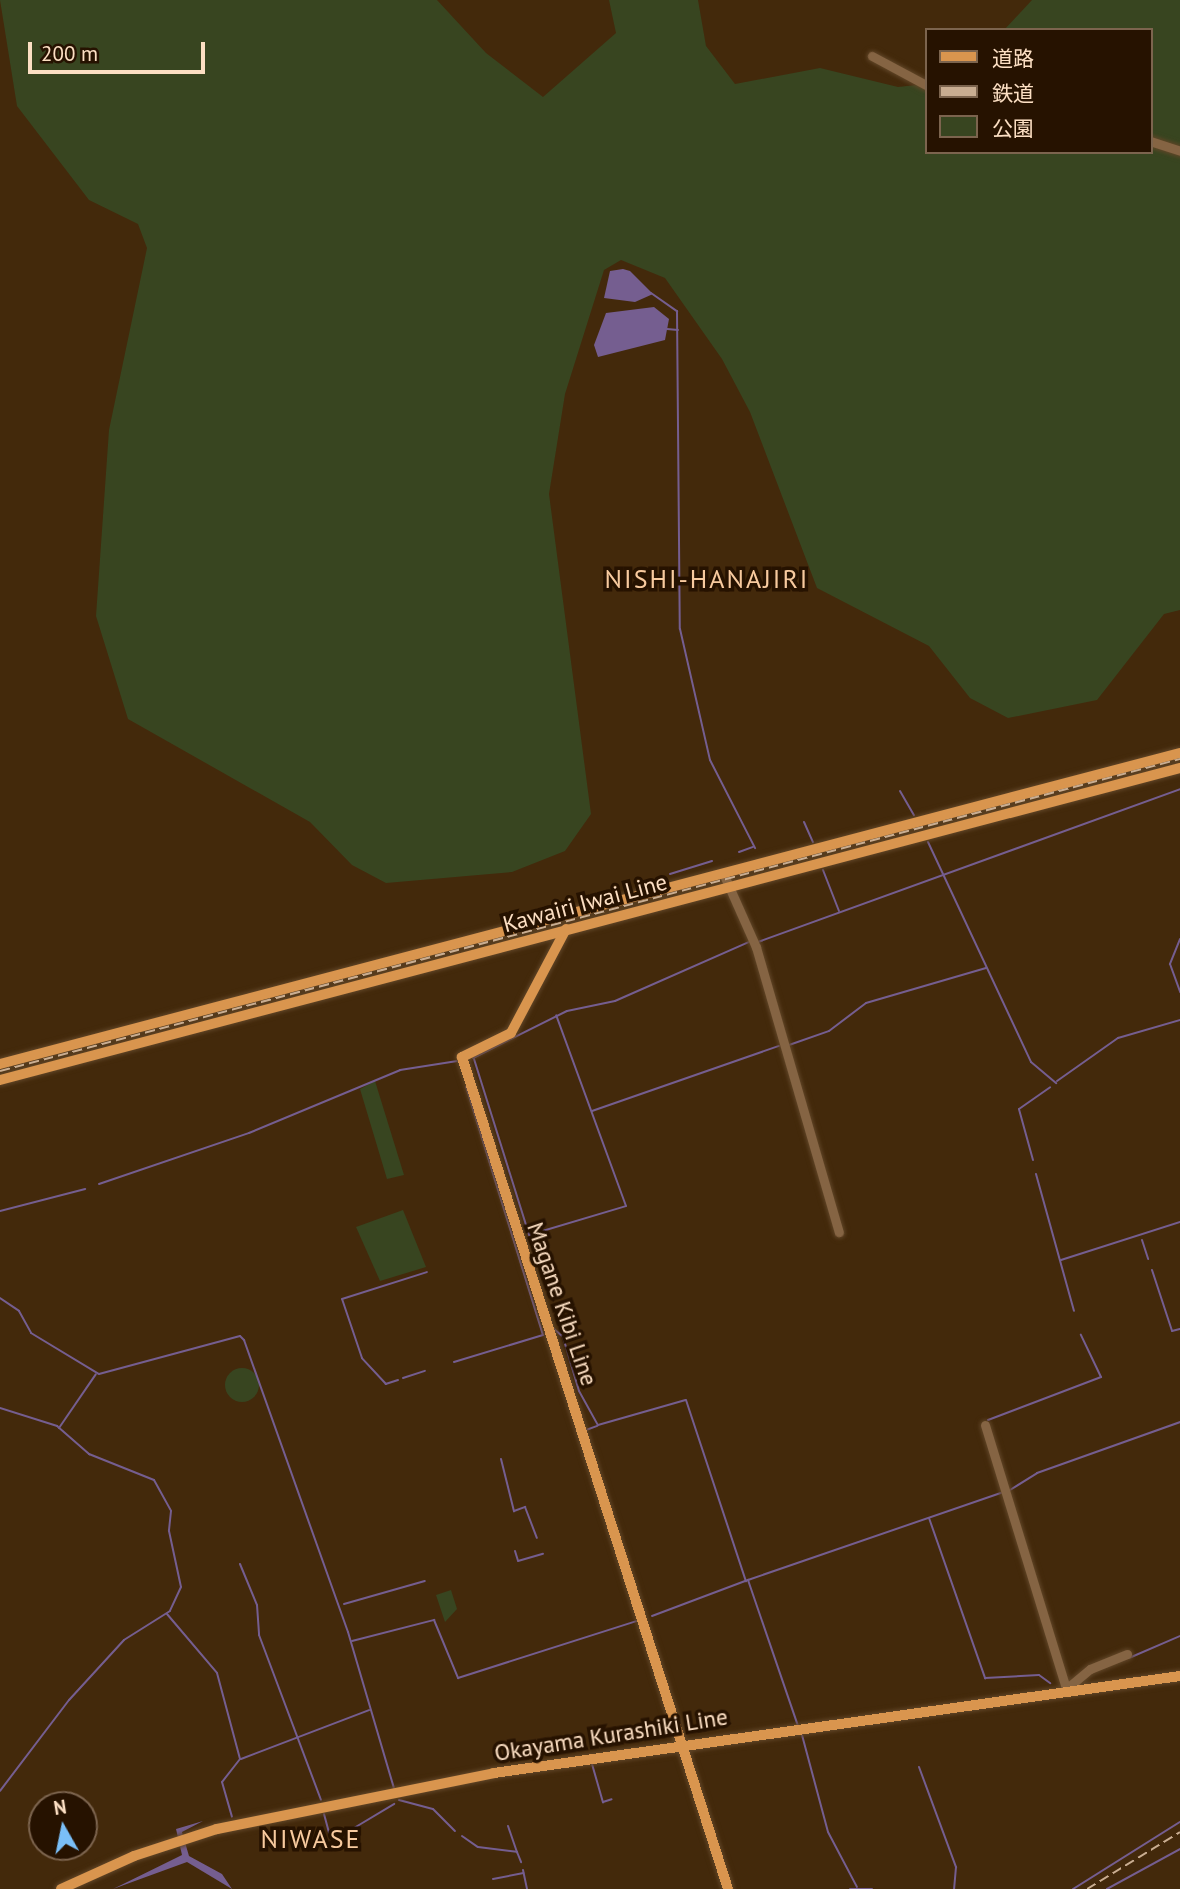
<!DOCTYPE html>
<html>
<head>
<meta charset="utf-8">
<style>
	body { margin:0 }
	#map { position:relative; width:1180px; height:1889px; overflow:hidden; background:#43290b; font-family:"PT Sans","Noto Sans JP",sans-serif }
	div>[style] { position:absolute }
	.green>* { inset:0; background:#384520 }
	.round { border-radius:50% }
	.water>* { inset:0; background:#755e90 }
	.stream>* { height:2px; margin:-1px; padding:0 1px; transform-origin:1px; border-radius:1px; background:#755e90 }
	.roads { filter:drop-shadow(0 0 2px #614628) drop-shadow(0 0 2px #614628) }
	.minor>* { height:9px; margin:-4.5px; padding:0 4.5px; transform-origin:4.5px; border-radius:4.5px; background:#856443 }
	.major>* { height:10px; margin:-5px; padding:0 5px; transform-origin:5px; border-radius:5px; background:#d9954e }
	.rail>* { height:2px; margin-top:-1px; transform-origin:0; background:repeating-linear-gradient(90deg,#c9ad91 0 10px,transparent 0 15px) }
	span { translate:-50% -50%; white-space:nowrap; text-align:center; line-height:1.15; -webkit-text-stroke:7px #261200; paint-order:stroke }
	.street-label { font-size:23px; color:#fcdfc3 }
	.quarter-label { font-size:26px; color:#f8ca9e; letter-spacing:2px }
	.legend { position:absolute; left:925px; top:28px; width:228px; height:126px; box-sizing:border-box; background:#261200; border:2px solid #7c644e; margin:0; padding:9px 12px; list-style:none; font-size:21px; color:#fcdfc3 }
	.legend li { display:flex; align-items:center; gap:14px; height:35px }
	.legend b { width:35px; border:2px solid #7c644e }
	.north { position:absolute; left:28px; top:1791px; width:70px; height:70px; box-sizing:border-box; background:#261200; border:2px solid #7c644e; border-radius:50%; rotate:351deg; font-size:19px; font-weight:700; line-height:28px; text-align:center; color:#fcdfc3 }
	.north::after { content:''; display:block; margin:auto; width:24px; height:32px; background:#7abff8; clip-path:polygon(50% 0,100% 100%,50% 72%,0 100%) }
	.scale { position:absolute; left:28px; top:42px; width:177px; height:32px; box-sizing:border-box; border:4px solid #fcdfc3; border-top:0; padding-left:9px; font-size:21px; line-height:24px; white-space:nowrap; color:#fcdfc3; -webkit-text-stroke:5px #261200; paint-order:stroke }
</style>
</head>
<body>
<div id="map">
	<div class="green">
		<div style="clip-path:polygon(0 0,437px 0,486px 53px,543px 97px,616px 33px,609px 0,698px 0,706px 46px,735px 84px,820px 68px,898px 87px,926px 84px,926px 152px,1150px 152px,1150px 30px,1004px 30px,1032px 0,1180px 0,1180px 610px,1164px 614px,1097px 700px,1008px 718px,970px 698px,929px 646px,817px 588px,750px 412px,722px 359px,665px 278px,621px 260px,604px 270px,565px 394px,549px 494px,591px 814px,565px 851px,512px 872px,386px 883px,352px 865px,310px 822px,128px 719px,96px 616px,109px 430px,147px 248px,138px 224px,89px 200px,17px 106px)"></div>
		<div style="clip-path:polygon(375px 1081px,404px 1175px,387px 1179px,360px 1089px)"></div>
		<div style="clip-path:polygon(403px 1210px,426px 1267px,380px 1281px,356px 1227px)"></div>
		<div class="round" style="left:225px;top:1368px;width:34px;height:34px"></div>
		<div style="clip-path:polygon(451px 1590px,457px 1609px,445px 1622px,436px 1595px)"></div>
	</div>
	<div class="water">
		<div style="clip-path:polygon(623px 269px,630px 271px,653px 294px,635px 302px,604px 298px,610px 271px)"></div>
		<div style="clip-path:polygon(654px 307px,669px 319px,665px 340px,598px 357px,594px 345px,606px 313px)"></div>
		<div style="clip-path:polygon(203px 1821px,182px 1832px,189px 1856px,222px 1874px,232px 1889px,187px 1862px,113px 1889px,182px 1855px,176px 1829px)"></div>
	</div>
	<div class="stream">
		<div style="left:651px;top:293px;width:32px;rotate:35deg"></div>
		<div style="left:677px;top:311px;width:318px;rotate:89.5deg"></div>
		<div style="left:680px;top:629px;width:134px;rotate:77.1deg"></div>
		<div style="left:710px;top:760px;width:99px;rotate:62.9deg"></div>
		<div style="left:667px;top:329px;width:11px;rotate:5deg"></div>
		<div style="left:900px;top:791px;width:28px;rotate:60deg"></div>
		<div style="left:804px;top:822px;width:22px;rotate:66deg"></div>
		<div style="left:928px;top:842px;width:243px;rotate:64.9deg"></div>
		<div style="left:1031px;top:1062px;width:33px;rotate:40deg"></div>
		<div style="left:739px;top:852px;width:15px;rotate:-20deg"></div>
		<div style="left:823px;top:870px;width:44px;rotate:68.7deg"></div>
		<div style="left:670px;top:874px;width:44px;rotate:-17.2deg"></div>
		<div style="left:1180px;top:939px;width:27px;rotate:112deg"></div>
		<div style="left:1170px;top:964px;width:30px;rotate:70deg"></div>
		<div style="left:758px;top:942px;width:449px;rotate:-19.9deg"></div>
		<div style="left:789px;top:1045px;width:42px;rotate:-19.3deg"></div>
		<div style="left:829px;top:1031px;width:46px;rotate:-37.1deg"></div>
		<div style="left:866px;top:1003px;width:125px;rotate:-16.3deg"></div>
		<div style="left:473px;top:1058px;width:105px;rotate:-26.6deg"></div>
		<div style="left:567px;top:1011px;width:49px;rotate:-11.8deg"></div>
		<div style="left:615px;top:1001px;width:146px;rotate:-23.8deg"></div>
		<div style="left:474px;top:1059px;width:184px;rotate:72.6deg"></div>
		<div style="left:529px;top:1235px;width:101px;rotate:-16.6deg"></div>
		<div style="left:626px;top:1206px;width:203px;rotate:-110.1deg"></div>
		<div style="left:1057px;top:1081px;width:75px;rotate:-35.2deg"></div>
		<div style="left:1118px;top:1038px;width:65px;rotate:-16.2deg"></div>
		<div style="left:592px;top:1111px;width:198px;rotate:-19.2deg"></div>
		<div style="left:1033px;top:1160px;width:53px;rotate:-105.4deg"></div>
		<div style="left:1019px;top:1109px;width:38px;rotate:-35deg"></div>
		<div style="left:1036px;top:1174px;width:142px;rotate:74.5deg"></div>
		<div style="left:99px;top:1184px;width:158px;rotate:-18.8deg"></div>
		<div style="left:249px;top:1133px;width:164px;rotate:-22.6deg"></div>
		<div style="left:400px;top:1070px;width:58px;rotate:-9deg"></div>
		<div style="left:0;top:1211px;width:88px;rotate:-14.5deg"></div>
		<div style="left:1142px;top:1240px;width:20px;rotate:72deg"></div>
		<div style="left:1061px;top:1260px;width:125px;rotate:-17.7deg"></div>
		<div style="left:1152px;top:1270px;width:64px;rotate:71.8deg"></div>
		<div style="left:1172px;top:1331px;width:8px;rotate:-14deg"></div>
		<div style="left:0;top:1298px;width:23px;rotate:34deg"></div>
		<div style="left:19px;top:1311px;width:25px;rotate:61deg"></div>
		<div style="left:31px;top:1333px;width:79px;rotate:31.1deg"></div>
		<div style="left:99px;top:1374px;width:146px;rotate:-15.1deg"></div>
		<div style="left:240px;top:1336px;width:6px;rotate:45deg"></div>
		<div style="left:244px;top:1340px;width:310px;rotate:70.4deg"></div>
		<div style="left:348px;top:1632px;width:163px;rotate:73.6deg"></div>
		<div style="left:553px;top:1328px;width:13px;rotate:42deg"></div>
		<div style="left:563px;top:1337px;width:56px;rotate:73.5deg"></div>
		<div style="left:579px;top:1391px;width:39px;rotate:61deg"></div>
		<div style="left:598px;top:1425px;width:91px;rotate:-15.9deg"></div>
		<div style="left:686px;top:1400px;width:191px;rotate:71.7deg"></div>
		<div style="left:454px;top:1362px;width:93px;rotate:-16.9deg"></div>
		<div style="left:543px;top:1335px;width:260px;rotate:-107.2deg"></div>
		<div style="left:403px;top:1378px;width:23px;rotate:-18deg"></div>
		<div style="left:398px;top:1380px;width:13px;rotate:162deg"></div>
		<div style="left:386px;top:1384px;width:35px;rotate:-133deg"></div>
		<div style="left:362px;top:1358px;width:62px;rotate:-108.7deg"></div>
		<div style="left:342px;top:1299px;width:89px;rotate:-17.6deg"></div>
		<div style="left:0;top:1408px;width:60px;rotate:17.5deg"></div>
		<div style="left:57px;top:1426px;width:43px;rotate:41.2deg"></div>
		<div style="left:89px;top:1454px;width:70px;rotate:21.8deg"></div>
		<div style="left:154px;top:1480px;width:35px;rotate:61deg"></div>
		<div style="left:171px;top:1511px;width:20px;rotate:96deg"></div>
		<div style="left:169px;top:1531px;width:57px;rotate:77.9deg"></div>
		<div style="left:181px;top:1587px;width:26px;rotate:115deg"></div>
		<div style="left:170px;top:1611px;width:54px;rotate:147.8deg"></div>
		<div style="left:124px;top:1640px;width:81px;rotate:132.5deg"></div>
		<div style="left:69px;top:1700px;width:114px;rotate:127.2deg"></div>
		<div style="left:988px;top:1420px;width:121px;rotate:-20.8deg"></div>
		<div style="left:1101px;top:1377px;width:47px;rotate:-115.5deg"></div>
		<div style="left:59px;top:1428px;width:65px;rotate:-55.6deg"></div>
		<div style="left:586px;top:1430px;width:12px;rotate:-20deg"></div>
		<div style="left:501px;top:1459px;width:54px;rotate:76deg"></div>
		<div style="left:514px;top:1511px;width:12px;rotate:-20deg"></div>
		<div style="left:525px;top:1507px;width:33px;rotate:69deg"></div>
		<div style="left:1010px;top:1490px;width:32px;rotate:-32deg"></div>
		<div style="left:1037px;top:1473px;width:152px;rotate:-19.6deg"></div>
		<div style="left:929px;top:1518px;width:170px;rotate:70.7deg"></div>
		<div style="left:985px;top:1678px;width:54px;rotate:-3.2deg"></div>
		<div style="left:1039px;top:1675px;width:14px;rotate:36deg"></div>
		<div style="left:515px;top:1551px;width:10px;rotate:73deg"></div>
		<div style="left:518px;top:1561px;width:26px;rotate:-16deg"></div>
		<div style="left:240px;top:1564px;width:44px;rotate:67.5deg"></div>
		<div style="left:257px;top:1605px;width:30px;rotate:86deg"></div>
		<div style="left:259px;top:1635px;width:176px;rotate:69.4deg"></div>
		<div style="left:748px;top:1580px;width:268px;rotate:-19deg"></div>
		<div style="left:344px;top:1604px;width:84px;rotate:-15.9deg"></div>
		<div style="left:167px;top:1614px;width:77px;rotate:49.7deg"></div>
		<div style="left:217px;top:1673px;width:89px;rotate:75deg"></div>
		<div style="left:240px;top:1759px;width:29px;rotate:128deg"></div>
		<div style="left:222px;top:1782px;width:36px;rotate:74deg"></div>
		<div style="left:652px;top:1616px;width:103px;rotate:-20.6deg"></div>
		<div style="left:748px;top:1580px;width:154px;rotate:71.1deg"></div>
		<div style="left:352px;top:1641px;width:85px;rotate:-14.4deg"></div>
		<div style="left:434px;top:1620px;width:63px;rotate:67.5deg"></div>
		<div style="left:458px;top:1678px;width:188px;rotate:-17.7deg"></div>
		<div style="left:1129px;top:1658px;width:56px;rotate:-23.3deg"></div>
		<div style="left:802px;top:1735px;width:100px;rotate:75deg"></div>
		<div style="left:828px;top:1832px;width:62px;rotate:62.2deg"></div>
		<div style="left:241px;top:1759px;width:137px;rotate:-20.9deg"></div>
		<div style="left:592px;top:1764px;width:40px;rotate:74deg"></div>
		<div style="left:603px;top:1802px;width:9px;rotate:-18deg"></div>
		<div style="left:919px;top:1767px;width:107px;rotate:69.7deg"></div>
		<div style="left:956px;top:1867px;width:22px;rotate:95deg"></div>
		<div style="left:399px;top:1800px;width:35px;rotate:15deg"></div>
		<div style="left:433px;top:1809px;width:31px;rotate:45deg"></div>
		<div style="left:324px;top:1814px;width:20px;rotate:75deg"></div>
		<div style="left:329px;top:1833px;width:25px;rotate:-11deg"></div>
		<div style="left:354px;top:1828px;width:47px;rotate:-31deg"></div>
		<div style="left:508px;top:1826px;width:28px;rotate:71deg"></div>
		<div style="left:462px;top:1836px;width:19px;rotate:35deg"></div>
		<div style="left:478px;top:1847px;width:39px;rotate:7deg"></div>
		<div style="left:517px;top:1852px;width:11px;rotate:68deg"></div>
		<div style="left:523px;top:1870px;width:19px;rotate:78deg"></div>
		<div style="left:493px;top:1879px;width:31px;rotate:-11deg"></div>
		<div style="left:850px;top:1889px;width:22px"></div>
		<div style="left:1073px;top:1889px;width:126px;rotate:-32.1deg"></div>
		<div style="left:1107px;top:1889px;width:83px;rotate:-28.7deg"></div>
	</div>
	<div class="roads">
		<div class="minor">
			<div style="left:872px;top:56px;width:61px;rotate:28.2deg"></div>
			<div style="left:1150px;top:141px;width:32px;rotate:18deg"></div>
			<div style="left:723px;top:873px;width:81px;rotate:66deg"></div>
			<div style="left:756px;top:947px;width:297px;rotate:73.8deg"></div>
			<div style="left:985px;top:1425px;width:276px;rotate:72.9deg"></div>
			<div style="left:1066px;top:1689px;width:31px;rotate:-40deg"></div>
			<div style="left:1090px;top:1669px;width:40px;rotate:-22deg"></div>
		</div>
		<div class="major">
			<div style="left:566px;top:929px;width:118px;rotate:117.9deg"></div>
			<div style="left:511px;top:1033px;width:55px;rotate:153.9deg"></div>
			<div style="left:462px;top:1057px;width:873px;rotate:72.27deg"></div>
			<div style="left:0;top:1064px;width:1220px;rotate:-14.77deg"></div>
			<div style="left:0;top:1080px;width:1221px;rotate:-14.81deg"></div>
			<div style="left:61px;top:1889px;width:80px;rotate:-24.3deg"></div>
			<div style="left:134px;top:1856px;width:87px;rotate:-18deg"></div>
			<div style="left:217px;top:1829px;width:283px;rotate:-11.4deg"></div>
			<div style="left:494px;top:1773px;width:693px;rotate:-8.05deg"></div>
		</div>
	</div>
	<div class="rail">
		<div style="left:0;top:1071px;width:1221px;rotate:-14.81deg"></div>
		<div style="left:1087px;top:1889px;width:109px;rotate:-31.5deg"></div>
	</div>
	<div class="street-label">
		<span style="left:585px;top:903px;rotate:-15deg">Kawairi Iwai Line</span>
		<span style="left:562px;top:1304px;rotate:71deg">Magane Kibi Line</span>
		<span style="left:611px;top:1735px;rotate:-9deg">Okayama Kurashiki Line</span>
	</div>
	<div class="quarter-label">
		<span style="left:707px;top:579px">NISHI-HANAJIRI</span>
		<span style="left:311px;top:1839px">NIWASE</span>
	</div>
	<ul class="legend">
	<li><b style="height:9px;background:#d9954e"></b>道路</li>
	<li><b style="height:9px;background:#c9ad91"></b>鉄道</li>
	<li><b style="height:19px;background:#384520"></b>公園</li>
	</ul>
	<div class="north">N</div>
	<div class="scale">200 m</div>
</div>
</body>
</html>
